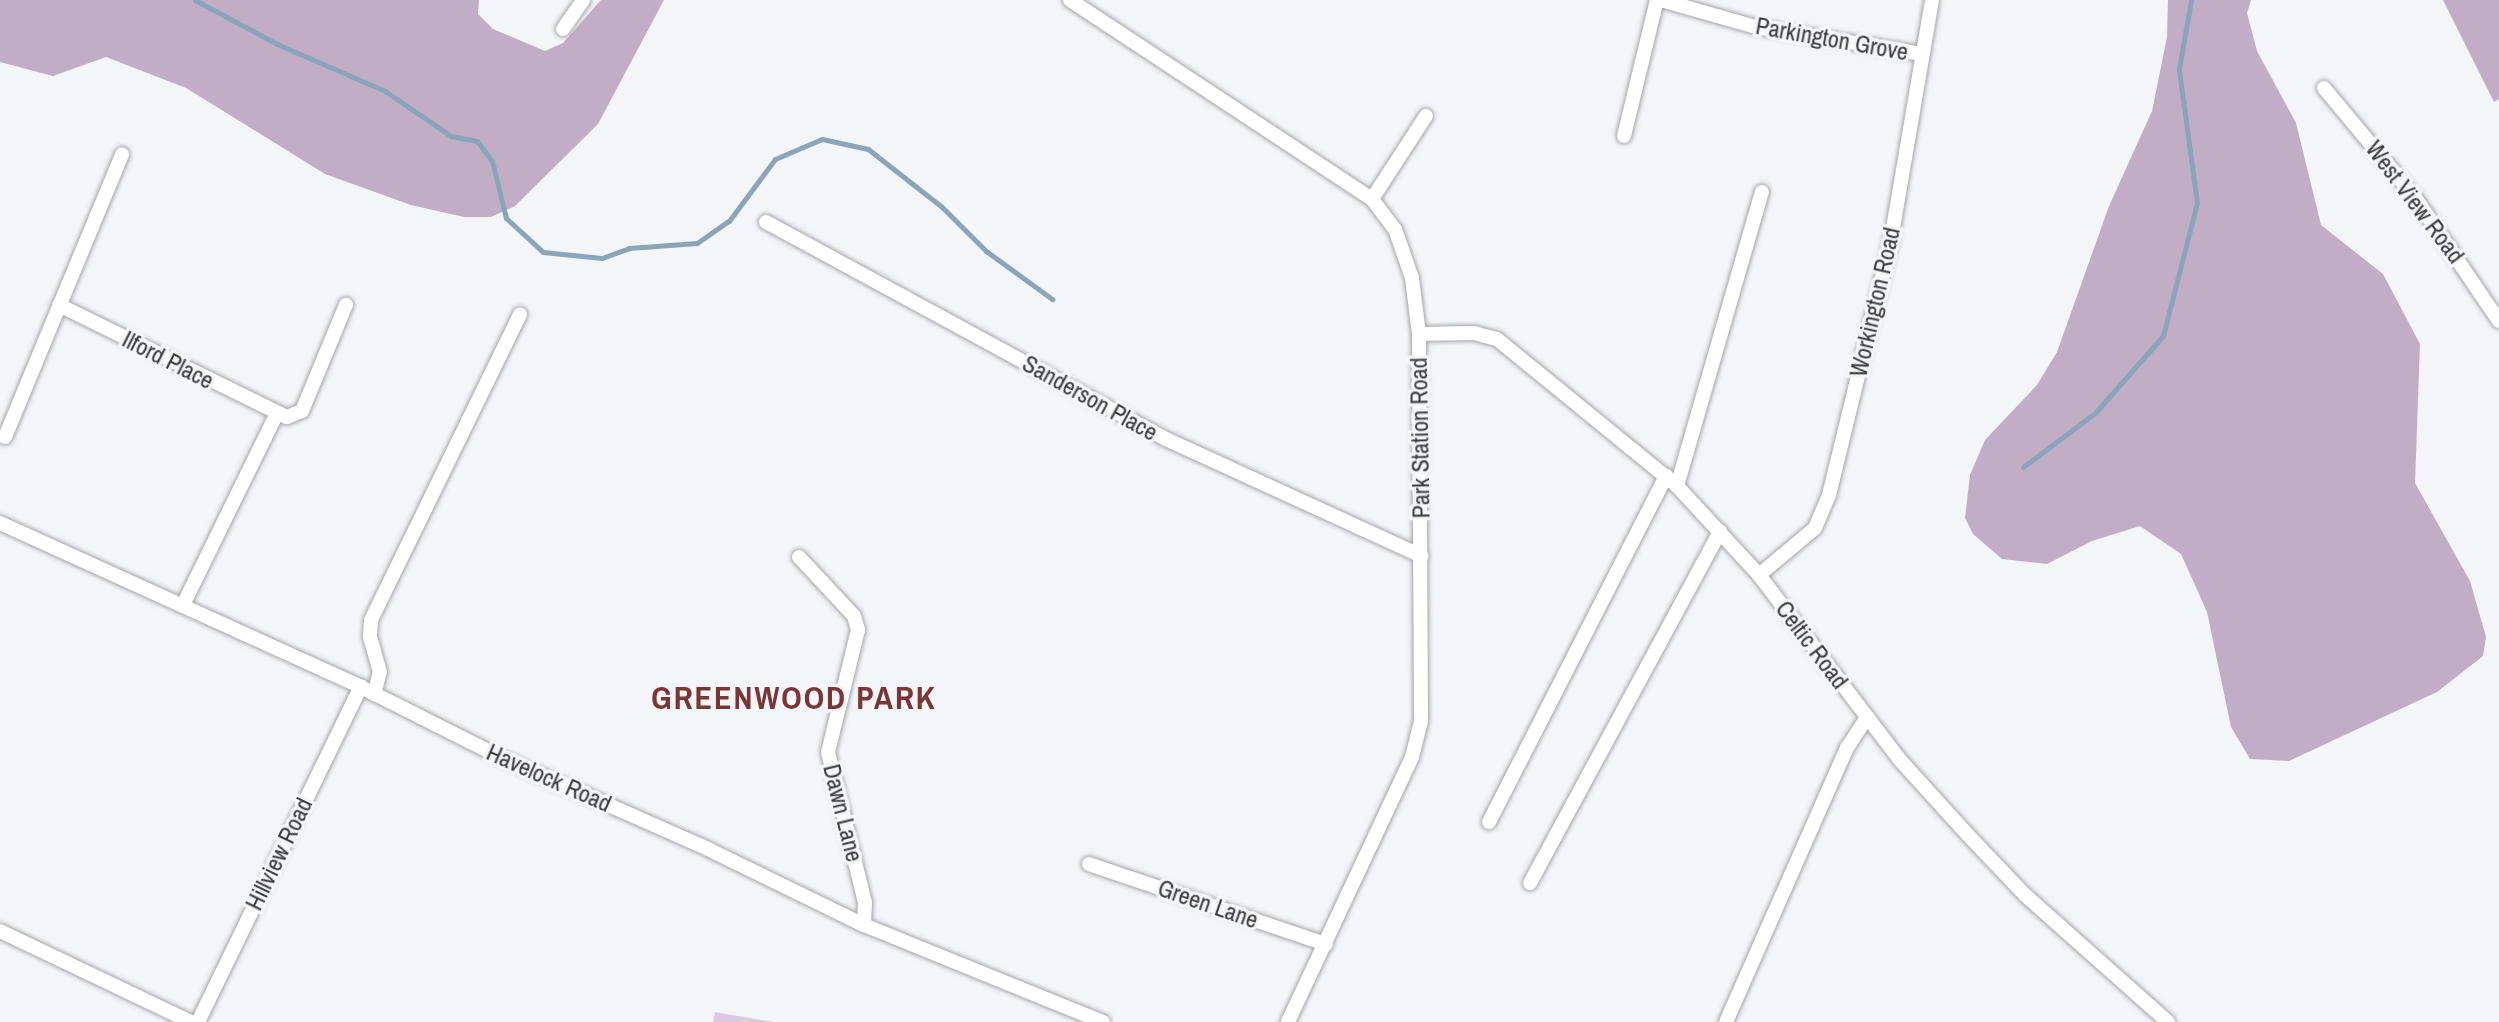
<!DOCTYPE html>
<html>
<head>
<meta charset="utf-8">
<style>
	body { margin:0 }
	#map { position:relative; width:2499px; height:1022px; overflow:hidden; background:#f4f5f9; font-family:"Archivo Narrow",sans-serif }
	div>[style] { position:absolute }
	.green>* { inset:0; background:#ddc8e0 }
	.forest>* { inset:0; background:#c2adc6 }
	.stream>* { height:5px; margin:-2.5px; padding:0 2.5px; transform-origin:2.5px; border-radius:2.5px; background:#8aa5b9 }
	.roads { filter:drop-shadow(0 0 2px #a5a5a9) drop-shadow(0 0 2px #a5a5a9) }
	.street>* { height:14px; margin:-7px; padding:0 7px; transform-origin:7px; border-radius:7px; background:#fff }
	span { translate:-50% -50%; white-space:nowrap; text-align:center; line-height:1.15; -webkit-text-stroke:7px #f4f5f9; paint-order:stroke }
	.street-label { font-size:24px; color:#3b3b3d }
	.district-label { font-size:32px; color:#7c3535; font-weight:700; letter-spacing:2px }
</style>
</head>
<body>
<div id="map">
	<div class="green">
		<div style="clip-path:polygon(715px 1012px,773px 1022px,713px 1022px)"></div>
	</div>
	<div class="forest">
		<div style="clip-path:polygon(0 0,479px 0,478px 14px,493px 29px,545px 51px,563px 43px,601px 0,664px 0,598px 124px,515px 206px,491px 217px,464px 217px,411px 205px,325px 174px,186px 88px,106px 57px,53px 76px,0 62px)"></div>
		<div style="clip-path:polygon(2168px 0,2251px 0,2247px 13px,2257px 51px,2296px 123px,2321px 225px,2383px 274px,2420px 344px,2415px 483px,2470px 581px,2486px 637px,2483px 656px,2437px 692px,2289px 761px,2250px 759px,2231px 727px,2207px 612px,2181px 554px,2140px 526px,2092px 541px,2047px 564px,2002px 559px,1973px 534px,1965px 518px,1970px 475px,1985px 440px,2037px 385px,2057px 352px,2109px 206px,2152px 111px,2167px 37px)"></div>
		<div style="clip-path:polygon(2443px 0,2499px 0,2499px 99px,2494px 102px)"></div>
	</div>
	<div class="stream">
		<div style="left:195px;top:0;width:93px;rotate:28.2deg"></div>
		<div style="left:277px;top:44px;width:118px;rotate:23.5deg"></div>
		<div style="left:385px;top:91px;width:80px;rotate:34.3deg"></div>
		<div style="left:451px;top:136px;width:26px;rotate:11deg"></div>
		<div style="left:477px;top:141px;width:25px;rotate:53deg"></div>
		<div style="left:492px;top:161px;width:59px;rotate:76.2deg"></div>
		<div style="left:506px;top:218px;width:50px;rotate:42.6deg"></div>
		<div style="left:543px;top:252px;width:59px;rotate:5.8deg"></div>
		<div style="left:602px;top:258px;width:29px;rotate:-20deg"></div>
		<div style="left:629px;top:248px;width:68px;rotate:-4.2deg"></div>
		<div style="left:697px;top:243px;width:39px;rotate:-35deg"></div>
		<div style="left:729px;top:221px;width:77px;rotate:-53.4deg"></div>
		<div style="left:775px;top:159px;width:51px;rotate:-23.1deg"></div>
		<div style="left:822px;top:139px;width:47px;rotate:12.3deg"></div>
		<div style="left:868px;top:149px;width:94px;rotate:38.1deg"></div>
		<div style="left:942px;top:207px;width:62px;rotate:45deg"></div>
		<div style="left:986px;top:251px;width:82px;rotate:36deg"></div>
		<div style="left:2023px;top:467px;width:90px;rotate:-36.9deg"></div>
		<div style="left:2095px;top:413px;width:103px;rotate:-48.6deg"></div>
		<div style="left:2163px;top:336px;width:137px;rotate:-75.7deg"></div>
		<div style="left:2197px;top:203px;width:135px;rotate:-97.7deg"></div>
		<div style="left:2179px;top:69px;width:70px;rotate:-80.1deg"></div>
	</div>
	<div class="roads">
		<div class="street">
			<div style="left:1070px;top:0;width:362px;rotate:33.4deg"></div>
			<div style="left:1372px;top:199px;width:38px;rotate:53deg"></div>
			<div style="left:1395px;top:229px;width:52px;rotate:70.9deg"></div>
			<div style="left:1412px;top:278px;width:56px;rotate:82.9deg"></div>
			<div style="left:1419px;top:334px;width:387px;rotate:89.7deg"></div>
			<div style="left:1421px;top:721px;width:37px;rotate:104deg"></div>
			<div style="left:1412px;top:757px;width:293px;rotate:115.1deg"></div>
			<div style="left:1661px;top:0;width:99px;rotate:15.9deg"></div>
			<div style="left:1756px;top:27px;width:168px;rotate:9.2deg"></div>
			<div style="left:563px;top:29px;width:35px;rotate:-55deg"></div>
			<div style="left:2324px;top:88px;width:141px;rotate:50.2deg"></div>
			<div style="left:2414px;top:196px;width:151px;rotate:55.8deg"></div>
			<div style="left:1624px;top:136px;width:140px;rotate:-76.4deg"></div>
			<div style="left:1372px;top:199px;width:99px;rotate:-57deg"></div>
			<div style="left:766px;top:222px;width:455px;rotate:28.5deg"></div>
			<div style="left:1166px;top:439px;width:281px;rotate:24.6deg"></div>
			<div style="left:59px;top:305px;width:254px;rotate:26.2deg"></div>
			<div style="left:287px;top:417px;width:16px;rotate:-22deg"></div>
			<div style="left:302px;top:411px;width:115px;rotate:-67.5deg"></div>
			<div style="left:1419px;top:334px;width:55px;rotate:-1deg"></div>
			<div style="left:1474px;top:333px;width:24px;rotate:15deg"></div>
			<div style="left:1497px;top:339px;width:232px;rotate:39.2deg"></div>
			<div style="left:1677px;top:486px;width:121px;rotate:47.3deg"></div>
			<div style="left:1759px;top:575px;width:233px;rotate:52.7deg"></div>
			<div style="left:1900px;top:760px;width:100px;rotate:47.8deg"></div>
			<div style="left:1967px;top:834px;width:86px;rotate:46.4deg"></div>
			<div style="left:2026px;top:896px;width:190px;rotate:41.6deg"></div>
			<div style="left:5px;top:437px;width:306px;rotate:-67.5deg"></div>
			<div style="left:1677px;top:486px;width:306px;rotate:-73.9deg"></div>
			<div style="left:0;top:523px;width:397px;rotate:24.4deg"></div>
			<div style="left:361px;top:687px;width:158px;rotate:26.7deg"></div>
			<div style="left:502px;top:758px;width:225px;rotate:23.8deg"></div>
			<div style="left:708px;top:849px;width:174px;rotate:26deg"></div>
			<div style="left:864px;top:925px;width:258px;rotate:22.1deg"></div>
			<div style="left:799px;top:557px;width:81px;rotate:47deg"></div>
			<div style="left:854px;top:616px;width:15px;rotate:74deg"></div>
			<div style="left:858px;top:630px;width:126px;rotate:103.8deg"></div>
			<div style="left:828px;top:752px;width:155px;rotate:76.2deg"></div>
			<div style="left:865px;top:903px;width:22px;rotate:93deg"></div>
			<div style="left:1759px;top:575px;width:73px;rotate:-40deg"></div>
			<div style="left:1815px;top:528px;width:36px;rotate:-67deg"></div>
			<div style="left:1829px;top:495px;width:262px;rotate:-76.3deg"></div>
			<div style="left:1891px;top:240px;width:243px;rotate:-80.3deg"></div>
			<div style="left:183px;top:605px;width:212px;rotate:-63.9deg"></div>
			<div style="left:374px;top:694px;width:23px;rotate:-75deg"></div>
			<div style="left:380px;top:672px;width:37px;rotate:-106deg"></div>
			<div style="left:370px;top:636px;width:16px;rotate:-86deg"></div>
			<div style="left:371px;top:620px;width:340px;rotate:-64deg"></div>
			<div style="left:1489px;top:822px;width:389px;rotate:-62.9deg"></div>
			<div style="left:1089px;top:864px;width:250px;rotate:18.7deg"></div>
			<div style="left:1530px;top:883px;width:400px;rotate:-61.6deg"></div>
			<div style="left:0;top:931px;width:212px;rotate:25.5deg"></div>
			<div style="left:198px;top:1022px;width:373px;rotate:-64.1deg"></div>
			<div style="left:1726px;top:1022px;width:300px;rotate:-66.2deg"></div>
			<div style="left:1847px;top:748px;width:37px;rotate:-57deg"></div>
		</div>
	</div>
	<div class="street-label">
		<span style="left:1832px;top:39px;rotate:10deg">Parkington Grove</span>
		<span style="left:2415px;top:202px;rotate:53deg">West View Road</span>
		<span style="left:1875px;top:302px;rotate:-77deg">Workington Road</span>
		<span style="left:168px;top:360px;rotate:27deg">Ilford Place</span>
		<span style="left:1090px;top:398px;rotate:29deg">Sanderson Place</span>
		<span style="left:1420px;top:438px;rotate:-91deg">Park Station Road</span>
		<span style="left:1812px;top:645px;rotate:53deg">Celtic Road</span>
		<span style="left:549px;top:778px;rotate:24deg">Havelock Road</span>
		<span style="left:843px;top:813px;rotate:76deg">Dawn Lane</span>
		<span style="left:279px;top:854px;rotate:-64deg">Hillview Road</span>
		<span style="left:1208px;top:904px;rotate:19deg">Green Lane</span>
	</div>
	<div class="district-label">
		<span style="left:794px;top:698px">GREENWOOD PARK</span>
	</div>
</div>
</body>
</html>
